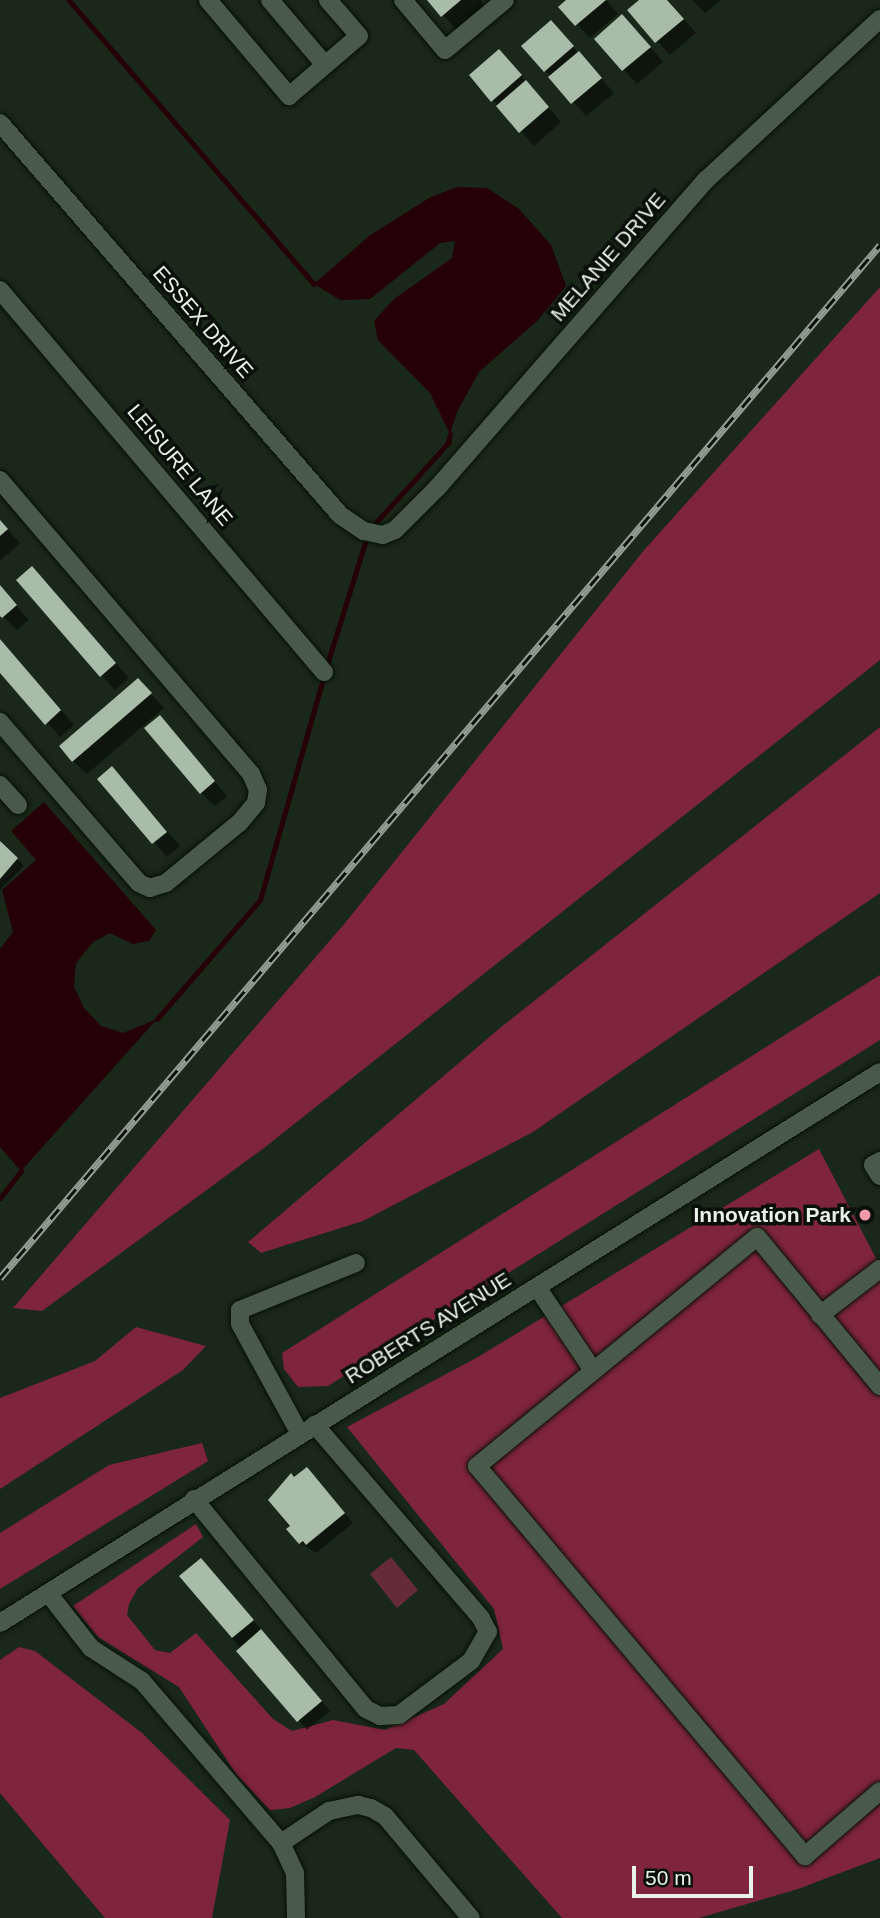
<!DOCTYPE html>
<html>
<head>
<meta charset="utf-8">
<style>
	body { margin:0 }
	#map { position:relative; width:880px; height:1918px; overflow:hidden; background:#1a2819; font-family:Arial,sans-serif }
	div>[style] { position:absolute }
	.green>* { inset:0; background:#652b38 }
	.forest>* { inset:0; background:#7e243c }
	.water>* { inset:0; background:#250007 }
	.shadow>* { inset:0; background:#0007 }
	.stream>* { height:4.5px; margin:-2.25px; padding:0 2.25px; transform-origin:2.25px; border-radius:2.25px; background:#250007 }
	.building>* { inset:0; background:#a9bca8 }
	.roads { filter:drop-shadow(0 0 2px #051105) drop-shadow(0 0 2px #051105) }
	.minor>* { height:18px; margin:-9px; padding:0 9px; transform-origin:9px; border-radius:9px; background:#4a5a49 }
	.rail>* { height:7px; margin-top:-3.5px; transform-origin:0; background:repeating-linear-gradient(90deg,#090f09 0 13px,#939e92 0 26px); box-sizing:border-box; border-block:2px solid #939e92 }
	.dots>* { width:19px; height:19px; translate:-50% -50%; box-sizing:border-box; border:4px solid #090f09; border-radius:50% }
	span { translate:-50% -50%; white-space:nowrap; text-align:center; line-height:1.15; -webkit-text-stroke:7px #090f09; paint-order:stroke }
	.street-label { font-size:21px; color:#e9f2e8 }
	.poi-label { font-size:21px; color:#e9f2e8; font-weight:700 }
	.right { translate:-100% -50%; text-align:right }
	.scale { position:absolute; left:632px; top:1866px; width:121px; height:32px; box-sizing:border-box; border:4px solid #e9f2e8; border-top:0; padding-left:9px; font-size:21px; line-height:24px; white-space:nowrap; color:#e9f2e8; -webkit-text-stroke:5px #090f09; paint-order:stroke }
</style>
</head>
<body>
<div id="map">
	<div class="green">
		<div style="clip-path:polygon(391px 1557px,418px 1590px,397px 1608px,370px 1574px)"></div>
	</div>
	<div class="forest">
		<div style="clip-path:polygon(880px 287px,880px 660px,264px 1148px,42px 1311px,13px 1308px,345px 923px,645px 549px)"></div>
		<div style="clip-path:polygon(880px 727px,880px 893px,533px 1132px,363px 1221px,261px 1253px,248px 1242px,500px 1028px)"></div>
		<div style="clip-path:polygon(880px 975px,880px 1040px,328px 1386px,298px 1387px,284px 1369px,282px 1353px)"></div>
		<div style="clip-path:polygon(819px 1149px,880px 1266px,880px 1858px,798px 1889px,699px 1918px,562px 1918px,414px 1750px,396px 1748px,315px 1797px,290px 1808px,270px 1810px,236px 1774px,179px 1687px,98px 1637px,73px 1606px,196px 1524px,203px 1537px,138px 1588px,129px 1604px,127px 1615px,155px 1650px,170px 1653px,196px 1633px,273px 1719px,292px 1731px,333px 1720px,385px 1730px,444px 1704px,503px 1649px,494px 1609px,347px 1427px,478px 1357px)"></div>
		<div style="clip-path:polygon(136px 1327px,206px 1346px,183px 1370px,0 1489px,0 1398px,95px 1361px)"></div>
		<div style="clip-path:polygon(202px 1443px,208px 1461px,0 1589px,0 1533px,109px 1465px)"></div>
		<div style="clip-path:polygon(19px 1647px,35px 1651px,142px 1733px,230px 1820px,212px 1918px,105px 1918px,0 1793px,0 1660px)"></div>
	</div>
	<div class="water">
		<div style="clip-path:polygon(457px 187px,487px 188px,519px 209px,551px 245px,566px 286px,537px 321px,479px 372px,457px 412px,450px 434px,430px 393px,378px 340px,374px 321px,394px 299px,452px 258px,455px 241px,440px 243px,370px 299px,340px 300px,314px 284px,369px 236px,429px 198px)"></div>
		<div style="clip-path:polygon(44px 802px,156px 930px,149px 941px,133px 944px,110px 933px,93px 942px,76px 963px,74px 987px,84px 1008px,101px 1026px,123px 1033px,157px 1019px,21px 1171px,0 1147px,0 949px,13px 932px,2px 890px,36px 860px,11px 831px)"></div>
	</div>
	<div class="shadow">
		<div style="clip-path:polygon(429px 0,480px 0,484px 5px,456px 29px)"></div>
		<div style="clip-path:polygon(569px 0,606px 0,618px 14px,590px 38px,561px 7px)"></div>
		<div style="clip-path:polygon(641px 0,667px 0,696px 33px,670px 55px,629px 10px)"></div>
		<div style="clip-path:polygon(692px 0,721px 0,705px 13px)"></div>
		<div style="clip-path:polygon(551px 22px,614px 93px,586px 116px,524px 46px)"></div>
		<div style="clip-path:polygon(636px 30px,663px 62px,637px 84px,596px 39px)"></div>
		<div style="clip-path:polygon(512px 65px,561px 122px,534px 146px,493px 100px)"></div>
		<div style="clip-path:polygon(0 521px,20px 543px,0 561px)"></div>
		<div style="clip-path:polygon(18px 580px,46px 582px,129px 678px,115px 690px)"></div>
		<div style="clip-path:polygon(0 588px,29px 620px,17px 630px,0 613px)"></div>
		<div style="clip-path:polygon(0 639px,74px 725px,60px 737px,0 670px)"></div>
		<div style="clip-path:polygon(151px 694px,164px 708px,87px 774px,73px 761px)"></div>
		<div style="clip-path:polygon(173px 731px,227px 796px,215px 806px,201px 793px)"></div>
		<div style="clip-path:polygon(112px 768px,180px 846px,167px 857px,99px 779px)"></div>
		<div style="clip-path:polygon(0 842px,24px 866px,0 890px)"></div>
		<div style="clip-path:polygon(295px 1479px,316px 1479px,353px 1523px,316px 1553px,300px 1543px,270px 1500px)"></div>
		<div style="clip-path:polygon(210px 1569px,330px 1711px,307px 1730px,182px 1577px)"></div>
	</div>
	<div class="stream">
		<div style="left:69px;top:0;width:375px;rotate:49.2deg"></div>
		<div style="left:371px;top:528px;width:115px;rotate:-47.8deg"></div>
		<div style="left:448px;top:443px;width:9px;rotate:-77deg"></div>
		<div style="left:326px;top:668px;width:138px;rotate:-72.7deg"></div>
		<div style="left:157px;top:1019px;width:157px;rotate:-49.1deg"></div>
		<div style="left:260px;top:900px;width:233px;rotate:-74.1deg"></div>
		<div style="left:0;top:1198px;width:34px;rotate:-52deg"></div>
	</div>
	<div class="building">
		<div style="clip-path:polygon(427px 0,461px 0,441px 17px)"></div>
		<div style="clip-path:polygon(566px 0,606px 0,575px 26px,558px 7px)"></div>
		<div style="clip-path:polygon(639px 0,667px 0,684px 19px,655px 43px,627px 10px)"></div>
		<div style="clip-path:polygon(622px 14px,651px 47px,622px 71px,594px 39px)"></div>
		<div style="clip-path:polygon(551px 20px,574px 46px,544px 72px,521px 46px)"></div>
		<div style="clip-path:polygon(499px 49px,522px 75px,491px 102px,469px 75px)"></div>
		<div style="clip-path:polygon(579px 51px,602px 78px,571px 104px,548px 77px)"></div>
		<div style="clip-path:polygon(526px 80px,549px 107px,519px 133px,496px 106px)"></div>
		<div style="clip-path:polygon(0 520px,8px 529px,0 536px)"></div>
		<div style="clip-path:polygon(32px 566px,116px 663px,100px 677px,16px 580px)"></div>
		<div style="clip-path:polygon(0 585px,17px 605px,2px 618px,0 616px)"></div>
		<div style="clip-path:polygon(0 639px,61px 710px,45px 725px,0 673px)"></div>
		<div style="clip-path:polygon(138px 678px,152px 693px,72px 762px,59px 746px)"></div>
		<div style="clip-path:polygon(160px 715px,215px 781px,200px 794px,144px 728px)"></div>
		<div style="clip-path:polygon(112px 766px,167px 832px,152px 844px,97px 779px)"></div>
		<div style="clip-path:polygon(0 841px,18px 858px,0 879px)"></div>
		<div style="clip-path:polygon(307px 1467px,345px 1513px,306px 1545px,303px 1541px,299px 1544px,286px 1529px,290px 1526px,268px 1500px,291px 1473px,294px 1477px)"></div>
		<div style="clip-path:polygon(201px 1558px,254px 1620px,232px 1638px,179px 1576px)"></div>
		<div style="clip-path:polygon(261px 1629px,322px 1701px,297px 1722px,236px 1651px)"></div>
	</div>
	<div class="roads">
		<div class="minor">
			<div style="left:208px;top:0;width:126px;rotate:49.8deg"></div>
			<div style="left:289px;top:96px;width:92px;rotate:-40.6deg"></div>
			<div style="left:359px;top:36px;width:48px;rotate:-130.7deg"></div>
			<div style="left:270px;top:0;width:85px;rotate:49.8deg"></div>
			<div style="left:403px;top:0;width:65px;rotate:50deg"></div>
			<div style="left:445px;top:50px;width:78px;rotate:-39.8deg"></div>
			<div style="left:0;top:123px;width:519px;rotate:49.06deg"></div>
			<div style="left:340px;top:515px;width:29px;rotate:34deg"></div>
			<div style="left:364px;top:531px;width:19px;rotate:12deg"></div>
			<div style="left:383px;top:535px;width:13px;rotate:-23deg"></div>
			<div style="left:395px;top:530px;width:61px;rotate:-45deg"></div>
			<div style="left:438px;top:487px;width:408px;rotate:-48.9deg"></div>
			<div style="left:706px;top:180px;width:237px;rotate:-42.8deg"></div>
			<div style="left:0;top:290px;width:501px;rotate:49.7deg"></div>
			<div style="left:0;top:480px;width:387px;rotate:49.5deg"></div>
			<div style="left:251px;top:774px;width:17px;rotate:66deg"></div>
			<div style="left:258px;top:790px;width:13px;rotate:99deg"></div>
			<div style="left:256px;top:803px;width:26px;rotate:130deg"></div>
			<div style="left:239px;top:823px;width:94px;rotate:140.6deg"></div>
			<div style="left:166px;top:883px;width:17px;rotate:163deg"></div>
			<div style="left:150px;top:888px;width:12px;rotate:-156deg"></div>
			<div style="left:139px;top:883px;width:213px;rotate:-130.8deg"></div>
			<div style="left:0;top:785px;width:27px;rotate:48deg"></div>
			<div style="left:880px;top:1161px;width:8px;rotate:150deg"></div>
			<div style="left:873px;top:1165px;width:13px;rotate:58deg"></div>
			<div style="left:537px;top:1287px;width:99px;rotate:56.1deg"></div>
			<div style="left:820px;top:1315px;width:76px;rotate:-37.5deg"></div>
			<div style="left:880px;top:1386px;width:193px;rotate:-129.5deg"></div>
			<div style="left:757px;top:1237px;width:362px;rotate:140.7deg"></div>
			<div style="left:477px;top:1466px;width:510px;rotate:49.94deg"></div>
			<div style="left:805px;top:1856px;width:99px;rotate:-40.9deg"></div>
			<div style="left:300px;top:1434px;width:125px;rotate:-118.6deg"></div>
			<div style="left:240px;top:1324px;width:14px;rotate:-90deg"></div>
			<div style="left:240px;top:1310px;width:125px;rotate:-22.1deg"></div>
			<div style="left:194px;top:1499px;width:271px;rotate:50.7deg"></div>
			<div style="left:366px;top:1709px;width:16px;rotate:27deg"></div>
			<div style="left:380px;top:1716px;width:19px;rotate:-3deg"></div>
			<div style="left:399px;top:1715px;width:90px;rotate:-36.9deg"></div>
			<div style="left:471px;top:1661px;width:34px;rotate:-60deg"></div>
			<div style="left:488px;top:1632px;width:16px;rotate:-117deg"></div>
			<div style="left:481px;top:1618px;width:255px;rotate:-130.7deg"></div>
			<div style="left:48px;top:1593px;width:70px;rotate:52deg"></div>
			<div style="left:91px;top:1648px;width:61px;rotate:32.9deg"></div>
			<div style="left:142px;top:1681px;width:213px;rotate:49.4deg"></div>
			<div style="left:281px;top:1843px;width:33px;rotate:65deg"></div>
			<div style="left:295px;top:1873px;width:45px;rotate:88.7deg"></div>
			<div style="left:0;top:1623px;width:1038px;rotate:-32.05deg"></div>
			<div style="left:281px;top:1843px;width:58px;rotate:-33.7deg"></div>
			<div style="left:329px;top:1811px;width:30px;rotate:-12deg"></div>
			<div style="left:358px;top:1805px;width:13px;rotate:13deg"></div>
			<div style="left:371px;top:1808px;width:16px;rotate:30deg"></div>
			<div style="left:385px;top:1816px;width:133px;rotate:49.9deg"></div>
		</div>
	</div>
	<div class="rail">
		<div style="left:0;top:1278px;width:1357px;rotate:-49.57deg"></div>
	</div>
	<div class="dots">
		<div style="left:865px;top:1215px;background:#f39aa9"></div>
	</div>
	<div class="street-label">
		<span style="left:608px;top:257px;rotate:-49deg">MELANIE DRIVE</span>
		<span style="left:203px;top:322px;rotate:49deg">ESSEX DRIVE</span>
		<span style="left:180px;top:465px;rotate:50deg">LEISURE LANE</span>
		<span style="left:428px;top:1328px;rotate:-32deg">ROBERTS AVENUE</span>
	</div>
	<div class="poi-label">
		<span class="right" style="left:851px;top:1215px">Innovation Park</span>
	</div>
	<div class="scale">50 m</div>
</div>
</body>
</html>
